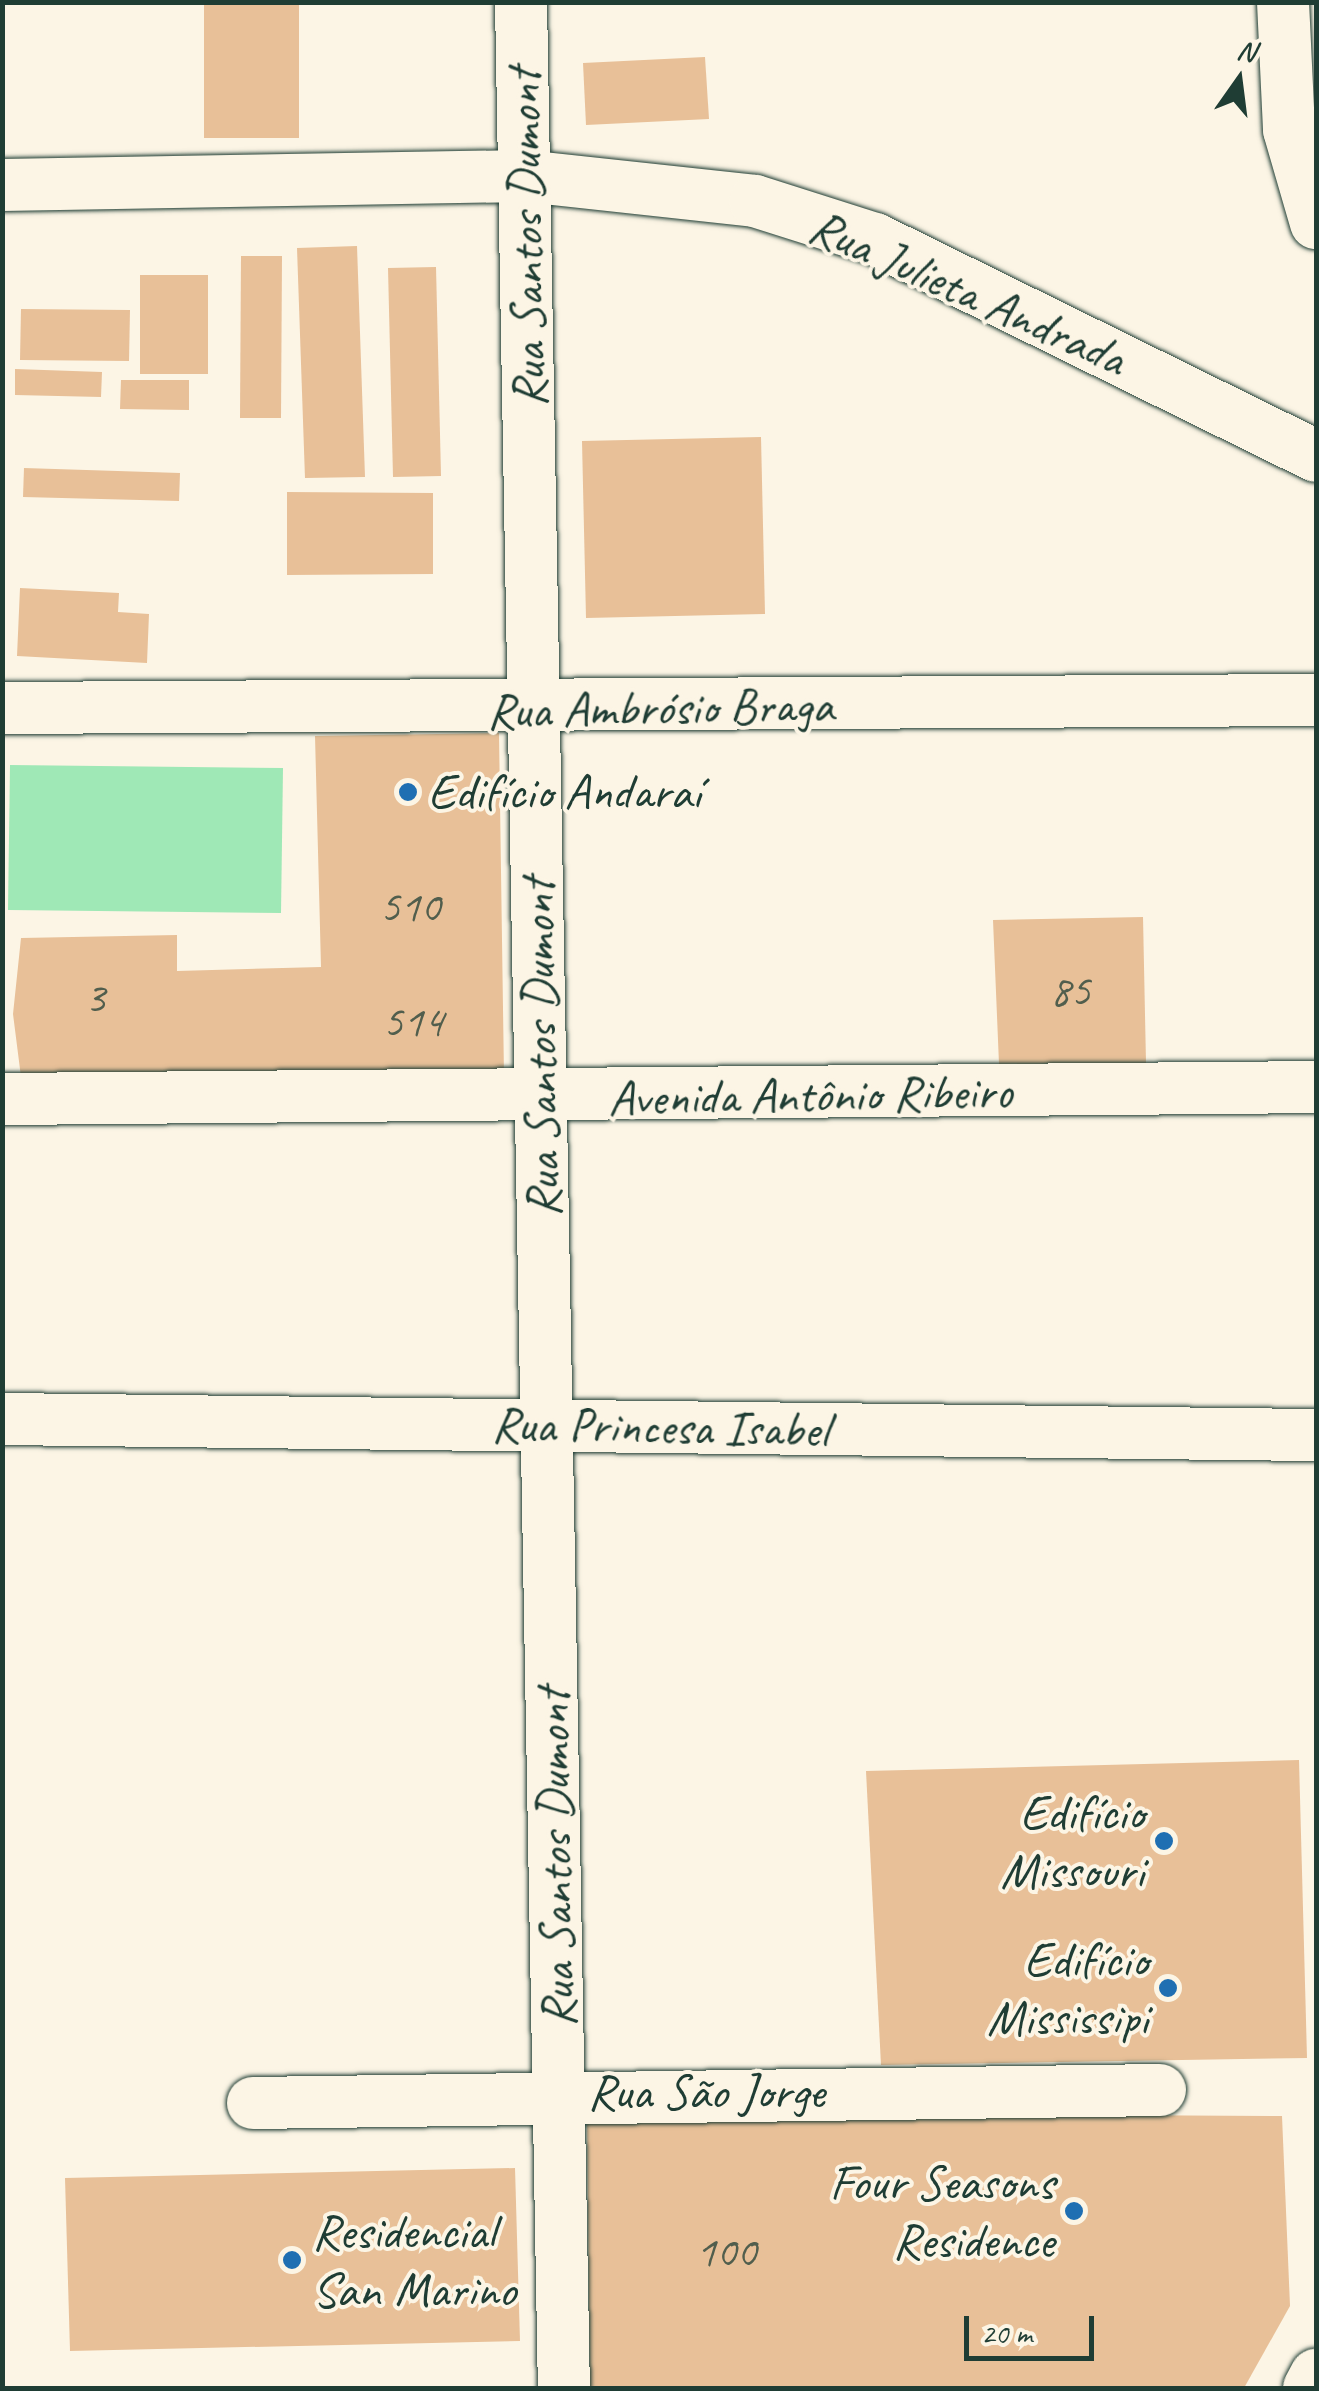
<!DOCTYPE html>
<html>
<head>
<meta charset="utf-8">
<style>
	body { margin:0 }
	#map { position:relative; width:1319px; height:2391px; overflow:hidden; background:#fcf5e5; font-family:Caveat,sans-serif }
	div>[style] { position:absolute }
	.green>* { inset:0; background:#9fe8b6 }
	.building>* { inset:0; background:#e8c098 }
	.roads { filter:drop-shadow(0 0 2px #1f3d34) drop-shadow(0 0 2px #1f3d34) }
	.minor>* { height:52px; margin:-26px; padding:0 26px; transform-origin:26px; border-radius:26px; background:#fcf5e5 }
	.dots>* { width:28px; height:28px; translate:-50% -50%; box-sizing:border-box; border:5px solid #fcf5e5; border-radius:50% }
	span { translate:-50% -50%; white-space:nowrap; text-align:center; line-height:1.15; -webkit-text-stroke:8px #fcf5e5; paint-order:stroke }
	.number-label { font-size:45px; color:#515e4d }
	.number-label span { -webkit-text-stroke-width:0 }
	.street-label { font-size:50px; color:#1f3d34 }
	.poi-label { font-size:50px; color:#1f3d34 }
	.left { translate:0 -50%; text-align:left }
	.right { translate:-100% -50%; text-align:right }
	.frame { position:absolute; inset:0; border:5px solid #1f3d34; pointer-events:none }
	.north { position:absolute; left:1189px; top:30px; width:100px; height:100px; -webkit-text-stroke:8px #fcf5e5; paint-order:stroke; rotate:14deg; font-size:28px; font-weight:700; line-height:40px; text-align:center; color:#1f3d34 }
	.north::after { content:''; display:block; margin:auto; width:35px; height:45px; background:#1f3d34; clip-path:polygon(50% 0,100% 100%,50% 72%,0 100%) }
	.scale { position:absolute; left:964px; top:2316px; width:130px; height:45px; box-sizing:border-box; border:5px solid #1f3d34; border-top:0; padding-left:12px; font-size:30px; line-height:35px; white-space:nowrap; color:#1f3d34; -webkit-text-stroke:8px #fcf5e5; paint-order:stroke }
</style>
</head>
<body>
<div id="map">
	<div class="green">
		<div style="clip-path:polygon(10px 765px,283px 768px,281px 913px,8px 910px)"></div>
	</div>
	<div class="building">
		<div style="clip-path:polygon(204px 2px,299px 2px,299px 138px,204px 138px)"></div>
		<div style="clip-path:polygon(705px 57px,709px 119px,586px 125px,583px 63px)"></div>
		<div style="clip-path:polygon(357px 246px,365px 477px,305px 478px,297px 248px)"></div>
		<div style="clip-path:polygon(241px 256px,282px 256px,281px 418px,240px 418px)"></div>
		<div style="clip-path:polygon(436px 267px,441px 476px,393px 477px,388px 268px)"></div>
		<div style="clip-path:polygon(140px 275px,208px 275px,208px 374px,140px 374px)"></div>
		<div style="clip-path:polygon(21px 309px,130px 310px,129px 361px,20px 360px)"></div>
		<div style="clip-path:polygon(15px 369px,102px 372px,101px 397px,15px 395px)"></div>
		<div style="clip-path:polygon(121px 380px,189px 380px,189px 410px,120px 409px)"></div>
		<div style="clip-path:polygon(761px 437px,765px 614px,586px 618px,582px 441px)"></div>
		<div style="clip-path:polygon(24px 468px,180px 473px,179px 501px,23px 497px)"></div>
		<div style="clip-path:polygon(287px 492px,433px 493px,433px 574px,287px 575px)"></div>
		<div style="clip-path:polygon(20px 588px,119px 593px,118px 612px,149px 614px,147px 663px,17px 656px)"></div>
		<div style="clip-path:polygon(499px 733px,504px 1076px,22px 1085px,13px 1014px,21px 938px,177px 935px,177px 971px,321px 967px,315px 736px)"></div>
		<div style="clip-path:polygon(1143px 917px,1146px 1063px,999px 1064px,993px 920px)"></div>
		<div style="clip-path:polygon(1299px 1760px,1307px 2058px,881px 2065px,866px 1771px)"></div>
		<div style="clip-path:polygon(587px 2112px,1282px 2116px,1290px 2306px,1244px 2388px,590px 2388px)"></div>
		<div style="clip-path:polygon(515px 2168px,520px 2341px,70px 2351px,65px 2178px)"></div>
	</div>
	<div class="roads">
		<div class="minor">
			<div style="left:521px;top:2px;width:2386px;rotate:88.97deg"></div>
			<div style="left:1283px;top:2px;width:128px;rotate:87.3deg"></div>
			<div style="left:1289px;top:130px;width:97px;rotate:73.8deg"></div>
			<div style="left:2px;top:185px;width:523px;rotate:-0.99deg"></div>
			<div style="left:525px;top:176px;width:231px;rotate:6.2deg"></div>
			<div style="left:755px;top:201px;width:126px;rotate:17.6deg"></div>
			<div style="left:875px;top:239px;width:491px;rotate:26.2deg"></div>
			<div style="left:2px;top:708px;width:1314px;rotate:-0.35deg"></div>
			<div style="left:2px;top:1099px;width:1314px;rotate:-0.52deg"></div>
			<div style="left:2px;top:1419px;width:1314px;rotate:0.7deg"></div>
			<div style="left:253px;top:2103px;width:907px;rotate:-0.82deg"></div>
			<div style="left:1309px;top:2388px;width:15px;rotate:-62deg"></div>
		</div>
	</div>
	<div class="dots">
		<div style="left:408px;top:792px;background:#1f6fb2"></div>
		<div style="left:1164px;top:1841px;background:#1f6fb2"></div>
		<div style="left:1168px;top:1988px;background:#1f6fb2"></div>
		<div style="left:1074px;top:2211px;background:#1f6fb2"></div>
		<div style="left:292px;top:2260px;background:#1f6fb2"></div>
	</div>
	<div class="number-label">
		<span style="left:410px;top:907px">510</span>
		<span style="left:1070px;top:991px">85</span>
		<span style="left:95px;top:998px">3</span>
		<span style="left:413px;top:1022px">514</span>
		<span style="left:726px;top:2252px">100</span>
	</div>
	<div class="street-label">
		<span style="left:526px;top:238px;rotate:-91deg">Rua Santos Dumont</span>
		<span style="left:968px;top:292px;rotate:24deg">Rua Julieta Andrada</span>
		<span style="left:660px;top:708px;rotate:-1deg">Rua Ambrósio Braga</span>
		<span style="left:540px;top:1048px;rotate:-91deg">Rua Santos Dumont</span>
		<span style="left:810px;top:1095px;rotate:-1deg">Avenida Antônio Ribeiro</span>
		<span style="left:660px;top:1427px;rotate:1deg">Rua Princesa Isabel</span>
		<span style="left:555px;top:1858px;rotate:-91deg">Rua Santos Dumont</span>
		<span style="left:706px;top:2092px">Rua São Jorge</span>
	</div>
	<div class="poi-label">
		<span class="left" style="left:428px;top:792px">Edifício Andaraí</span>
		<span class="right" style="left:1144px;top:1841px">Edifício<br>Missouri</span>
		<span class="right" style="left:1148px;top:1988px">Edifício<br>Mississipi</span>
		<span class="right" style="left:1054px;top:2211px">Four Seasons<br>Residence</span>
		<span class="left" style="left:312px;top:2260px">Residencial<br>San Marino</span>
	</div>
	<div class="frame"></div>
	<div class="north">N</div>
	<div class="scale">20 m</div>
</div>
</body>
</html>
